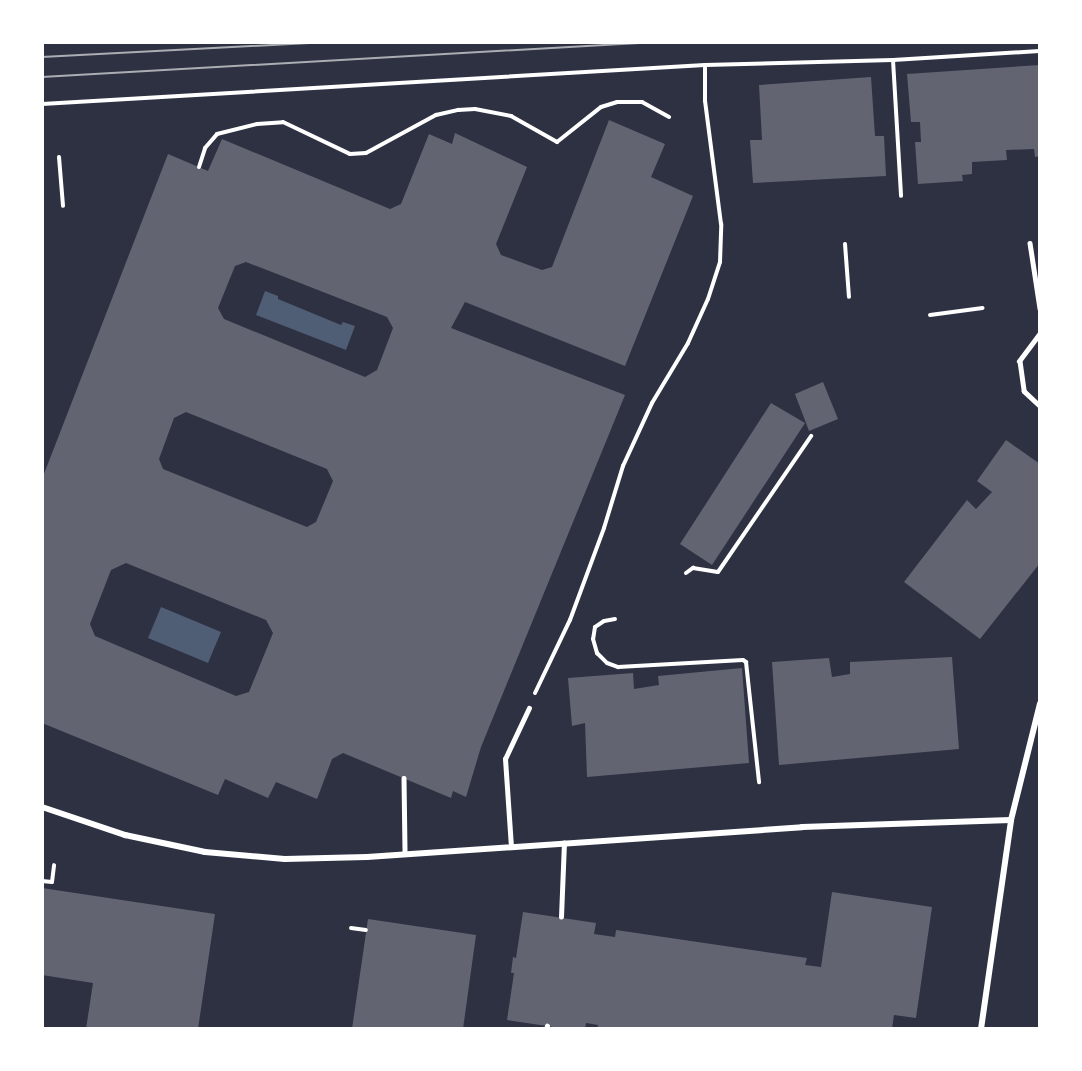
<!DOCTYPE html>
<html>
<head>
<meta charset="utf-8">
<style>
	body { margin:0 }
	#map { position:relative; width:1082px; height:1071px; overflow:hidden; background:#2d3142; font-family:"Public Sans",sans-serif }
	div>[style] { position:absolute }
	.water>* { inset:0; background:#4f5d75 }
	.building>* { inset:0; background:#626471 }
	.path>* { height:4px; margin:-2px; padding:0 2px; transform-origin:2px; border-radius:2px; background:#fff }
	.service>* { height:4.5px; margin:-2.25px; padding:0 2.25px; transform-origin:2.25px; border-radius:2.25px; background:#fff }
	.minor>* { height:6px; margin:-3px; padding:0 3px; transform-origin:3px; border-radius:3px; background:#fff }
	.tram>* { height:1.5px; margin:-0.75px; padding:0 0.75px; transform-origin:0.75px; border-radius:0.75px; background:#abadb3 }
	span { translate:-50% -50%; white-space:nowrap; text-align:center; line-height:1.15; -webkit-text-stroke:4.5px #fff; paint-order:stroke }
	.frame { position:absolute; inset:0; border:44px solid #fff; pointer-events:none }
</style>
</head>
<body>
<div id="map">
	<div class="water">
		<div style="clip-path:polygon(265px 291px,278px 296px,278px 299px,341px 325px,343px 322px,355px 326px,346px 350px,256px 315px)"></div>
		<div style="clip-path:polygon(161px 607px,221px 632px,208px 663px,148px 638px)"></div>
	</div>
	<div class="building">
		<div style="clip-path:polygon(1040px 65px,1040px 156px,1035px 157px,1034px 149px,1006px 150px,1007px 160px,972px 162px,972px 174px,962px 175px,963px 181px,918px 184px,915px 142px,921px 142px,920px 122px,911px 122px,907px 74px)"></div>
		<div style="clip-path:polygon(871px 77px,875px 136px,884px 136px,886px 176px,753px 183px,750px 140px,762px 140px,759px 85px)"></div>
		<div style="clip-path:polygon(evenodd,609px 120px,665px 144px,651px 177px,693px 196px,625px 366px,465px 302px,451px 328px,625px 395px,481px 747px,466px 797px,453px 791px,451px 798px,343px 753px,332px 759px,317px 799px,276px 782px,268px 798px,225px 779px,218px 795px,42px 723px,42px 479px,168px 154px,208px 171px,222px 139px,390px 209px,401px 204px,429px 134px,452px 144px,455px 133px,527px 167px,496px 244px,501px 255px,542px 270px,552px 267px,609px 120px,246px 262px,387px 317px,393px 328px,377px 370px,365px 377px,224px 319px,218px 308px,235px 266px,246px 262px,609px 120px,186px 412px,327px 469px,333px 481px,316px 522px,307px 527px,163px 469px,159px 459px,174px 418px,186px 412px,609px 120px,126px 563px,266px 620px,273px 633px,249px 692px,236px 696px,95px 636px,90px 624px,111px 570px,126px 563px)"></div>
		<div style="clip-path:polygon(823px 382px,838px 419px,809px 431px,795px 394px)"></div>
		<div style="clip-path:polygon(771px 403px,805px 423px,712px 565px,680px 544px)"></div>
		<div style="clip-path:polygon(1006px 440px,1040px 464px,1040px 563px,980px 639px,904px 582px,967px 500px,976px 509px,992px 492px,977px 481px)"></div>
		<div style="clip-path:polygon(952px 657px,959px 749px,779px 765px,772px 662px,829px 658px,832px 677px,850px 674px,850px 662px)"></div>
		<div style="clip-path:polygon(742px 668px,749px 763px,587px 777px,585px 723px,572px 726px,568px 678px,633px 673px,634px 689px,659px 685px,658px 676px)"></div>
		<div style="clip-path:polygon(42px 888px,215px 914px,198px 1029px,86px 1029px,93px 983px,42px 975px)"></div>
		<div style="clip-path:polygon(832px 892px,932px 907px,916px 1018px,894px 1015px,892px 1029px,597px 1029px,598px 1025px,586px 1023px,585px 1029px,567px 1029px,507px 1020px,514px 973px,511px 973px,513px 957px,516px 958px,523px 912px,596px 923px,594px 934px,615px 937px,616px 930px,807px 958px,805px 965px,821px 967px)"></div>
		<div style="clip-path:polygon(368px 919px,476px 935px,463px 1029px,352px 1029px)"></div>
	</div>
	<div class="path">
		<div style="left:893px;top:60px;width:136px;rotate:86.6deg"></div>
		<div style="left:42px;top:104px;width:664px;rotate:-3.37deg"></div>
		<div style="left:705px;top:65px;width:188px;rotate:-1.5deg"></div>
		<div style="left:893px;top:60px;width:147px;rotate:-3.5deg"></div>
		<div style="left:59px;top:157px;width:49px;rotate:85.3deg"></div>
		<div style="left:199px;top:167px;width:20px;rotate:-72deg"></div>
		<div style="left:205px;top:148px;width:18px;rotate:-49deg"></div>
		<div style="left:217px;top:134px;width:41px;rotate:-14deg"></div>
		<div style="left:257px;top:124px;width:26px;rotate:-4deg"></div>
		<div style="left:283px;top:122px;width:74px;rotate:25.5deg"></div>
		<div style="left:350px;top:154px;width:16px;rotate:-4deg"></div>
		<div style="left:366px;top:153px;width:80px;rotate:-28.5deg"></div>
		<div style="left:436px;top:115px;width:23px;rotate:-13deg"></div>
		<div style="left:458px;top:110px;width:17px;rotate:-3deg"></div>
		<div style="left:475px;top:109px;width:37px;rotate:11deg"></div>
		<div style="left:511px;top:116px;width:53px;rotate:29.5deg"></div>
		<div style="left:557px;top:142px;width:56px;rotate:-38.5deg"></div>
		<div style="left:601px;top:107px;width:17px;rotate:-17deg"></div>
		<div style="left:617px;top:102px;width:25px"></div>
		<div style="left:642px;top:102px;width:31px;rotate:29deg"></div>
		<div style="left:42px;top:207px;width:1px;rotate:90deg"></div>
		<div style="left:845px;top:244px;width:53px;rotate:85.7deg"></div>
		<div style="left:930px;top:315px;width:53px;rotate:-7.5deg"></div>
		<div style="left:686px;top:573px;width:9px;rotate:-36deg"></div>
		<div style="left:693px;top:568px;width:25px;rotate:9deg"></div>
		<div style="left:718px;top:572px;width:165px;rotate:-55.6deg"></div>
		<div style="left:615px;top:619px;width:11px;rotate:170deg"></div>
		<div style="left:604px;top:621px;width:11px;rotate:146deg"></div>
		<div style="left:595px;top:627px;width:12px;rotate:99deg"></div>
		<div style="left:593px;top:639px;width:15px;rotate:74deg"></div>
		<div style="left:597px;top:653px;width:14px;rotate:45deg"></div>
		<div style="left:607px;top:663px;width:12px;rotate:20deg"></div>
		<div style="left:618px;top:667px;width:125px;rotate:-3.2deg"></div>
		<div style="left:743px;top:660px;width:4px;rotate:34deg"></div>
		<div style="left:746px;top:662px;width:121px;rotate:83.8deg"></div>
		<div style="left:535px;top:693px;width:81px;rotate:-64.4deg"></div>
		<div style="left:570px;top:620px;width:98px;rotate:-69.7deg"></div>
		<div style="left:604px;top:528px;width:65px;rotate:-73deg"></div>
		<div style="left:623px;top:466px;width:69px;rotate:-65.3deg"></div>
		<div style="left:652px;top:403px;width:70px;rotate:-59deg"></div>
		<div style="left:688px;top:343px;width:48px;rotate:-65.6deg"></div>
		<div style="left:708px;top:299px;width:39px;rotate:-72deg"></div>
		<div style="left:720px;top:262px;width:38px;rotate:-88deg"></div>
		<div style="left:721px;top:224px;width:124px;rotate:-97.4deg"></div>
		<div style="left:705px;top:101px;width:36px;rotate:-90deg"></div>
		<div style="left:42px;top:881px;width:10px;rotate:6deg"></div>
		<div style="left:52px;top:882px;width:17px;rotate:-83deg"></div>
		<div style="left:351px;top:928px;width:15px;rotate:8deg"></div>
	</div>
	<div class="service">
		<div style="left:1030px;top:243px;width:66px;rotate:81.3deg"></div>
		<div style="left:1040px;top:334px;width:34px;rotate:127deg"></div>
		<div style="left:1020px;top:361px;width:30px;rotate:82deg"></div>
		<div style="left:1024px;top:391px;width:22px;rotate:43deg"></div>
		<div style="left:404px;top:778px;width:76px;rotate:89.2deg"></div>
		<div style="left:511px;top:847px;width:88px;rotate:-93.9deg"></div>
		<div style="left:505px;top:759px;width:56px;rotate:-64.8deg"></div>
		<div style="left:561px;top:917px;width:74px;rotate:-87.7deg"></div>
		<div style="left:546px;top:1029px;width:3px;rotate:-72deg"></div>
	</div>
	<div class="minor">
		<div style="left:42px;top:807px;width:88px;rotate:18.6deg"></div>
		<div style="left:125px;top:835px;width:82px;rotate:12deg"></div>
		<div style="left:205px;top:852px;width:80px;rotate:5deg"></div>
		<div style="left:285px;top:859px;width:82px;rotate:-1.4deg"></div>
		<div style="left:367px;top:857px;width:436px;rotate:-3.9deg"></div>
		<div style="left:802px;top:827px;width:209px;rotate:-1.9deg"></div>
		<div style="left:981px;top:1029px;width:211px;rotate:-81.8deg"></div>
		<div style="left:1011px;top:820px;width:120px;rotate:-76deg"></div>
	</div>
	<div class="tram">
		<div style="left:42px;top:57px;width:282px;rotate:-3deg"></div>
		<div style="left:42px;top:77px;width:616px;rotate:-3.26deg"></div>
	</div>
	<div class="frame"></div>
</div>
</body>
</html>
